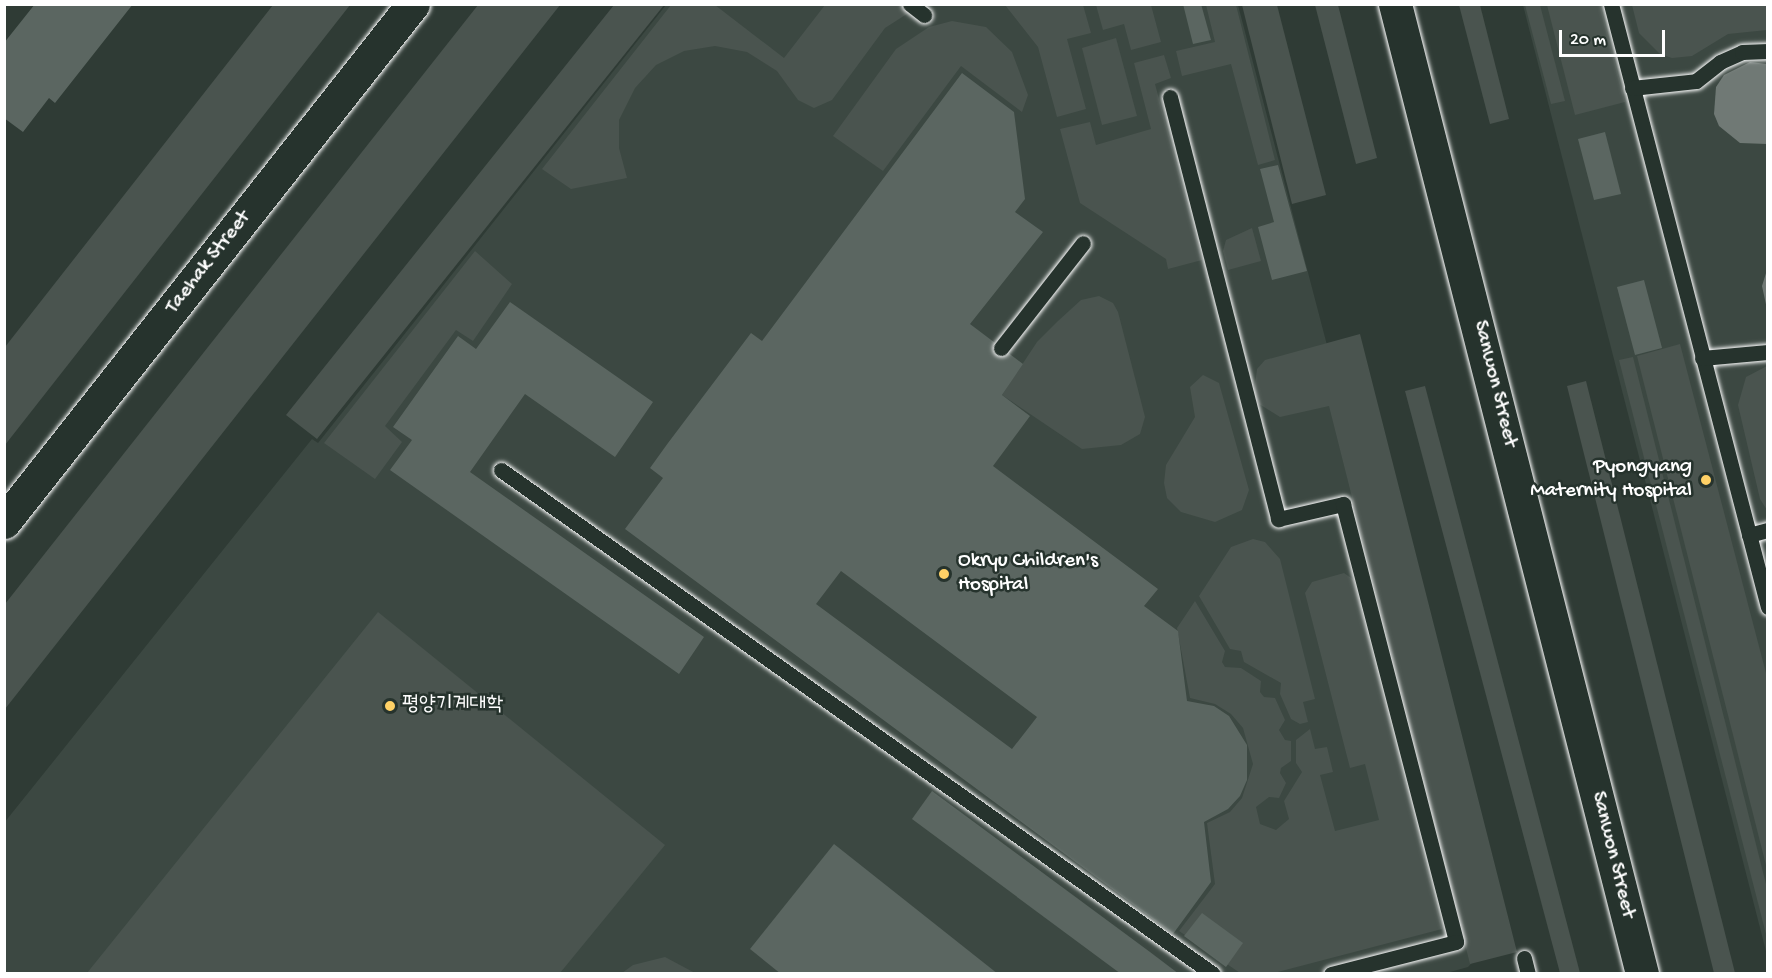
<!DOCTYPE html>
<html>
<head>
<meta charset="utf-8">
<style>
	body { margin:0 }
	#map { position:relative; width:1772px; height:978px; overflow:hidden; background:#2f3b35; font-family:"Gochi Hand","Poor Story",sans-serif }
	div>[style] { position:absolute }
	.built>* { inset:0; background:#3c4842 }
	.green>* { inset:0; background:#4a544f }
	.water>* { inset:0; background:#707975 }
	.building>* { inset:0; background:#5b6661 }
	.roads { filter:drop-shadow(0 0 2px #fff) drop-shadow(0 0 2px #fff) }
	.lane>* { height:15px; margin:-7.5px; padding:0 7.5px; transform-origin:7.5px; border-radius:7.5px; background:#26332d }
	.secondary>* { height:33px; margin:-16.5px; padding:0 16.5px; transform-origin:16.5px; border-radius:16.5px; background:#26332d }
	.primary>* { height:33px; margin:-16.5px; padding:0 16.5px; transform-origin:16.5px; border-radius:16.5px; background:#26332d }
	.dots>* { width:16px; height:16px; translate:-50% -50%; box-sizing:border-box; border:3px solid #26332d; border-radius:50% }
	span { translate:-50% -50%; white-space:nowrap; text-align:center; line-height:1.15; -webkit-text-stroke:5px #26332d; paint-order:stroke }
	.street-label { font-size:21px; color:#fff }
	.poi-label { font-size:21px; color:#fff }
	.right { translate:-100% -50%; text-align:right }
	.left { translate:0 -50%; text-align:left }
	.frame { position:absolute; inset:0; border:6px solid #fff; pointer-events:none }
	.scale { position:absolute; left:1559px; top:30px; width:106px; height:27px; box-sizing:border-box; border:3px solid #fff; border-top:0; padding-left:8px; font-size:18px; line-height:21px; white-space:nowrap; color:#fff; -webkit-text-stroke:4px #26332d; paint-order:stroke }
</style>
</head>
<body>
<div id="map">
	<div class="built">
		<div style="clip-path:polygon(666px 5px,1238px 5px,1485px 949px,1468px 967px,1443px 974px,5px 973px,4px 823px,312px 439px,318px 443px)"></div>
		<div style="clip-path:polygon(1523px 5px,1767px 5px,1767px 955px)"></div>
	</div>
	<div class="green">
		<div style="clip-path:polygon(273px 5px,350px 5px,5px 445px,5px 347px)"></div>
		<div style="clip-path:polygon(478px 5px,560px 5px,5px 709px,5px 604px)"></div>
		<div style="clip-path:polygon(614px 5px,664px 5px,317px 439px,286px 415px)"></div>
		<div style="clip-path:polygon(671px 5px,715px 5px,784px 58px,825px 5px,901px 5px,910px 12px,885px 28px,832px 100px,814px 108px,798px 100px,777px 71px,747px 52px,715px 46px,684px 51px,656px 65px,635px 88px,619px 120px,619px 148px,627px 178px,571px 189px,542px 169px)"></div>
		<div style="clip-path:polygon(1005px 5px,1083px 5px,1091px 33px,1067px 39px,1086px 109px,1057px 117px,1038px 47px)"></div>
		<div style="clip-path:polygon(1096px 5px,1151px 5px,1161px 42px,1131px 50px,1124px 24px,1103px 30px)"></div>
		<div style="clip-path:polygon(1206px 5px,1236px 5px,1275px 160px,1258px 165px,1231px 64px,1182px 76px,1176px 51px,1215px 42px)"></div>
		<div style="clip-path:polygon(1242px 5px,1277px 5px,1326px 195px,1292px 204px)"></div>
		<div style="clip-path:polygon(1315px 5px,1338px 5px,1377px 158px,1356px 164px)"></div>
		<div style="clip-path:polygon(1459px 5px,1480px 5px,1509px 119px,1490px 124px)"></div>
		<div style="clip-path:polygon(1525px 5px,1540px 5px,1565px 101px,1551px 104px)"></div>
		<div style="clip-path:polygon(1547px 5px,1600px 5px,1625px 102px,1575px 115px)"></div>
		<div style="clip-path:polygon(1632px 5px,1767px 5px,1767px 30px,1728px 34px,1692px 56px,1672px 58px,1660px 54px,1639px 33px)"></div>
		<div style="clip-path:polygon(952px 21px,986px 27px,1012px 52px,1028px 95px,1022px 112px,961px 66px,883px 171px,833px 136px,896px 49px,929px 27px)"></div>
		<div style="clip-path:polygon(1116px 38px,1137px 116px,1102px 125px,1082px 48px)"></div>
		<div style="clip-path:polygon(1164px 55px,1171px 78px,1155px 84px,1202px 260px,1168px 269px,1166px 259px,1080px 203px,1060px 129px,1090px 122px,1096px 145px,1151px 129px,1134px 63px)"></div>
		<div style="clip-path:polygon(1252px 228px,1261px 261px,1228px 270px,1223px 251px,1226px 240px)"></div>
		<div style="clip-path:polygon(475px 251px,512px 284px,473px 341px,456px 330px,385px 426px,402px 442px,375px 479px,324px 443px)"></div>
		<div style="clip-path:polygon(1099px 296px,1113px 303px,1118px 312px,1145px 417px,1140px 434px,1121px 445px,1082px 449px,1002px 395px,1037px 342px,1058px 321px,1081px 300px)"></div>
		<div style="clip-path:polygon(1360px 334px,1517px 952px,1470px 964px,1329px 406px,1280px 417px,1259px 404px,1254px 393px,1257px 369px,1265px 360px)"></div>
		<div style="clip-path:polygon(1680px 344px,1767px 677px,1767px 869px,1637px 356px)"></div>
		<div style="clip-path:polygon(1633px 357px,1767px 888px,1767px 938px,1619px 360px)"></div>
		<div style="clip-path:polygon(1767px 366px,1768px 366px,1767px 510px,1760px 499px,1738px 405px,1746px 377px)"></div>
		<div style="clip-path:polygon(1203px 375px,1219px 383px,1249px 490px,1242px 510px,1215px 522px,1181px 512px,1167px 498px,1164px 483px,1166px 465px,1195px 417px,1190px 387px)"></div>
		<div style="clip-path:polygon(1586px 381px,1735px 973px,1714px 973px,1567px 386px)"></div>
		<div style="clip-path:polygon(1425px 386px,1580px 973px,1560px 973px,1405px 391px)"></div>
		<div style="clip-path:polygon(1253px 539px,1265px 542px,1280px 559px,1315px 699px,1303px 702px,1308px 722px,1300px 724px,1291px 719px,1280px 694px,1281px 683px,1244px 662px,1241px 651px,1230px 649px,1199px 596px,1231px 547px)"></div>
		<div style="clip-path:polygon(1344px 573px,1354px 580px,1442px 929px,1270px 974px,1240px 973px,1179px 931px,1215px 884px,1207px 823px,1230px 812px,1242px 798px,1253px 764px,1243px 728px,1231px 714px,1215px 704px,1190px 698px,1177px 628px,1195px 601px,1225px 651px,1222px 662px,1225px 667px,1241px 668px,1261px 681px,1260px 692px,1264px 697px,1275px 698px,1285px 720px,1279px 730px,1285px 740px,1291px 741px,1291px 761px,1281px 768px,1280px 773px,1286px 783px,1279px 798px,1269px 797px,1256px 807px,1260px 824px,1276px 830px,1289px 819px,1284px 801px,1302px 772px,1296px 763px,1296px 740px,1310px 729px,1315px 749px,1327px 747px,1333px 772px,1320px 775px,1335px 831px,1379px 820px,1365px 764px,1350px 768px,1305px 593px,1312px 582px)"></div>
		<div style="clip-path:polygon(378px 612px,665px 845px,560px 973px,87px 973px)"></div>
		<div style="clip-path:polygon(665px 957px,695px 973px,622px 973px,633px 965px)"></div>
	</div>
	<div class="water">
		<div style="clip-path:polygon(1750px 62px,1767px 64px,1767px 144px,1740px 143px,1719px 126px,1714px 114px,1716px 87px,1724px 75px)"></div>
		<div style="clip-path:polygon(1767px 270px,1767px 309px,1762px 286px)"></div>
	</div>
	<div class="building">
		<div style="clip-path:polygon(35px 4px,133px 4px,55px 103px,49px 98px,23px 132px,4px 118px,4px 43px)"></div>
		<div style="clip-path:polygon(1183px 4px,1201px 4px,1211px 40px,1193px 44px)"></div>
		<div style="clip-path:polygon(evenodd,962px 73px,1014px 112px,1025px 199px,1015px 212px,1043px 232px,970px 324px,1023px 364px,1002px 395px,1030px 416px,993px 466px,1158px 589px,1144px 606px,1178px 631px,1187px 701px,1214px 706px,1229px 716px,1247px 745px,1247px 780px,1240px 796px,1228px 809px,1204px 822px,1211px 882px,1173px 934px,625px 529px,663px 478px,650px 468px,668px 443px,751px 333px,762px 341px,962px 73px,841px 571px,1037px 717px,1012px 749px,816px 604px,841px 571px)"></div>
		<div style="clip-path:polygon(1605px 132px,1621px 194px,1594px 200px,1578px 139px)"></div>
		<div style="clip-path:polygon(1278px 165px,1307px 271px,1272px 280px,1258px 227px,1274px 222px,1260px 169px)"></div>
		<div style="clip-path:polygon(1644px 280px,1662px 348px,1635px 355px,1617px 287px)"></div>
		<div style="clip-path:polygon(510px 302px,653px 402px,615px 457px,525px 394px,470px 472px,704px 637px,679px 674px,390px 470px,412px 440px,393px 427px,458px 336px,476px 349px)"></div>
		<div style="clip-path:polygon(932px 791px,1150px 952px,1179px 974px,1121px 974px,912px 819px)"></div>
		<div style="clip-path:polygon(834px 844px,998px 974px,781px 974px,750px 949px)"></div>
		<div style="clip-path:polygon(1202px 913px,1243px 943px,1226px 967px,1184px 936px)"></div>
	</div>
	<div class="roads">
		<div class="lane">
			<div style="left:910px;top:4px;width:18px;rotate:38deg"></div>
			<div style="left:1611px;top:4px;width:623px;rotate:75.41deg"></div>
			<div style="left:1632px;top:88px;width:64px;rotate:-6.2deg"></div>
			<div style="left:1696px;top:81px;width:31px;rotate:-38deg"></div>
			<div style="left:1720px;top:62px;width:24px;rotate:-24deg"></div>
			<div style="left:1742px;top:52px;width:26px;rotate:-2deg"></div>
			<div style="left:1170px;top:97px;width:436px;rotate:75.6deg"></div>
			<div style="left:1278px;top:519px;width:67px;rotate:-13deg"></div>
			<div style="left:1343px;top:504px;width:452px;rotate:75.5deg"></div>
			<div style="left:1456px;top:942px;width:129px;rotate:165.6deg"></div>
			<div style="left:1001px;top:348px;width:133px;rotate:-52deg"></div>
			<div style="left:1702px;top:358px;width:66px;rotate:-5.2deg"></div>
			<div style="left:501px;top:470px;width:872px;rotate:35.29deg"></div>
			<div style="left:1749px;top:535px;width:20px;rotate:-15deg"></div>
			<div style="left:1524px;top:958px;width:16px;rotate:76deg"></div>
		</div>
		<div class="secondary">
			<div style="left:1395px;top:4px;width:1001px;rotate:75.71deg"></div>
		</div>
		<div class="primary">
			<div style="left:4px;top:522px;width:660px;rotate:-51.71deg"></div>
		</div>
	</div>
	<div class="dots">
		<div style="left:1706px;top:480px;background:#ffd166"></div>
		<div style="left:944px;top:574px;background:#ffd166"></div>
		<div style="left:390px;top:706px;background:#ffd166"></div>
	</div>
	<div class="street-label">
		<span style="left:209px;top:263px;rotate:-52deg">Taehak Street</span>
		<span style="left:1494px;top:384px;rotate:76deg">Sanwon Street</span>
		<span style="left:1612px;top:855px;rotate:76deg">Sanwon Street</span>
	</div>
	<div class="poi-label">
		<span class="right" style="left:1692px;top:480px">Pyongyang<br>Maternity Hospital</span>
		<span class="left" style="left:958px;top:574px">Okryu Children's<br>Hospital</span>
		<span class="left" style="left:402px;top:706px">평양기계대학</span>
	</div>
	<div class="frame"></div>
	<div class="scale">20 m</div>
</div>
</body>
</html>
